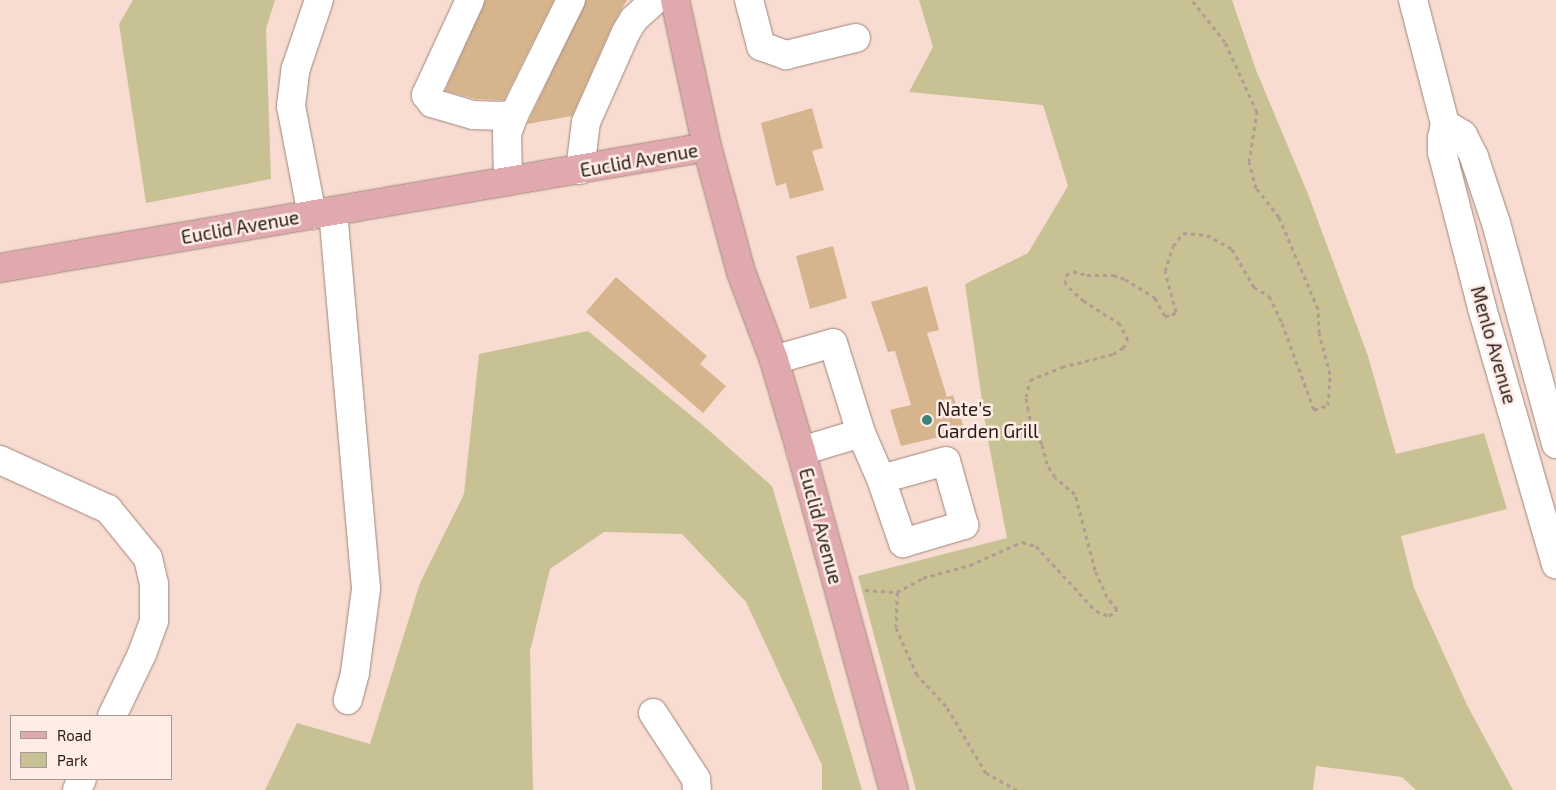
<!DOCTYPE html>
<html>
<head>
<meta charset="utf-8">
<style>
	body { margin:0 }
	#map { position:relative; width:1556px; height:790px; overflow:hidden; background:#f9dcd1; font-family:"Exo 2",sans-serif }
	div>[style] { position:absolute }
	.green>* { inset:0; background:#c8c194 }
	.building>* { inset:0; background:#d6b48d }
	.path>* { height:3px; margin-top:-1.5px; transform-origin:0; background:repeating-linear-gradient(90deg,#b29b92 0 4px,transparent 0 8px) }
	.roads { filter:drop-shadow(0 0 1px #9e847a) drop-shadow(0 0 1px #9e847a) }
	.minor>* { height:28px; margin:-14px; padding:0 14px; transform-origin:14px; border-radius:14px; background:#fff }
	.major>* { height:28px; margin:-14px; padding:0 14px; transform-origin:14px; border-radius:14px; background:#dfa9ae }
	.dots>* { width:14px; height:14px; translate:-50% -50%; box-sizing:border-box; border:2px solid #feece5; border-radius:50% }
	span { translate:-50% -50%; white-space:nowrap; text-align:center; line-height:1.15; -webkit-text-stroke:5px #feece5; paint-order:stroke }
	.street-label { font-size:19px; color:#251b17 }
	.poi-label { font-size:19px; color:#251b17 }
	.left { translate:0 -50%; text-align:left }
	.legend { position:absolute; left:10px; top:715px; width:162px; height:65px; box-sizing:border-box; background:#feece5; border:1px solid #a79893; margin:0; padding:6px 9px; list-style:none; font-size:15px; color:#251b17 }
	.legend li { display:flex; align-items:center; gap:10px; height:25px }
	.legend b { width:25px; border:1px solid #a79893 }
</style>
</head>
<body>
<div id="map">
	<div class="green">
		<div style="clip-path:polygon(133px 0,275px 0,266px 29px,271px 179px,146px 203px,119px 24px)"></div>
		<div style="clip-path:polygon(919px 0,1232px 0,1256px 70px,1308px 194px,1368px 356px,1396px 454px,1484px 433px,1507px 509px,1401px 536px,1414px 588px,1467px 705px,1513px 790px,1416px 790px,1402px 777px,1316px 766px,1313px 790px,916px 790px,858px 576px,1007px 538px,987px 435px,965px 284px,1028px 253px,1068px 186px,1043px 105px,909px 92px,933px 47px)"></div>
		<div style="clip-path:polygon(588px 331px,705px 427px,772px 486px,862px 790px,822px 790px,822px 765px,746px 602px,682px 534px,604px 532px,550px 569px,530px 651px,533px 790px,265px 790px,297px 723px,370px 744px,420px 583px,464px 494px,479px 354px)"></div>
	</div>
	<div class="building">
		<div style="clip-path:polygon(485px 0,554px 0,504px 100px,476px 99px,445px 91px)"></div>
		<div style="clip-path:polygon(586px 0,627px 0,612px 26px,572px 116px,527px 124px)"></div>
		<div style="clip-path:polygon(812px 108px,823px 148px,812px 151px,824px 190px,790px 199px,786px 183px,776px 186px,761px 123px)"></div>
		<div style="clip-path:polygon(833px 246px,847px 298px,810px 309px,796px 256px)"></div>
		<div style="clip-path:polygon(616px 277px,707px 356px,700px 364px,726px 386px,703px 413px,586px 312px)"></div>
		<div style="clip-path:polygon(927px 286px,939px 330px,927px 333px,947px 397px,953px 395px,965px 431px,901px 446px,890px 410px,911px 405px,895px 351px,888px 352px,871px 302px)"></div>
	</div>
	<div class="path">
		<div style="left:865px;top:590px;width:32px;rotate:4deg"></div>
		<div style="left:1017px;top:790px;width:35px;rotate:-151deg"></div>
		<div style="left:986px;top:773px;width:78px;rotate:-120.8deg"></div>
		<div style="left:946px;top:706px;width:42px;rotate:-133.1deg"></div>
		<div style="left:917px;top:675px;width:51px;rotate:-114.1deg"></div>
		<div style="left:896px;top:628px;width:36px;rotate:-88deg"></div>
		<div style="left:897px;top:592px;width:30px;rotate:-28deg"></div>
		<div style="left:923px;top:578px;width:49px;rotate:-15.5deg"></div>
		<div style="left:970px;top:565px;width:57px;rotate:-23.9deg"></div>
		<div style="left:1022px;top:542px;width:15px;rotate:16deg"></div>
		<div style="left:1036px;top:546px;width:88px;rotate:47.3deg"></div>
		<div style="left:1096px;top:611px;width:14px;rotate:21deg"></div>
		<div style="left:1109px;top:616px;width:11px;rotate:-41deg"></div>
		<div style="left:1117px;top:609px;width:16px;rotate:-130deg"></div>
		<div style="left:1107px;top:597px;width:30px;rotate:-114deg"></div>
		<div style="left:1095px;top:570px;width:79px;rotate:-104.7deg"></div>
		<div style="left:1075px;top:494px;width:26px;rotate:-140deg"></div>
		<div style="left:1055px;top:477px;width:15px;rotate:-122deg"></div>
		<div style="left:1047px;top:464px;width:21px;rotate:-104deg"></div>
		<div style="left:1042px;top:444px;width:20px;rotate:-120deg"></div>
		<div style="left:1032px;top:427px;width:17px;rotate:-103deg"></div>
		<div style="left:1028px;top:410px;width:13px;rotate:-99deg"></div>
		<div style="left:1026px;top:397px;width:17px;rotate:-77deg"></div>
		<div style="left:1030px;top:380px;width:35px;rotate:-22deg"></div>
		<div style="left:1062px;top:367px;width:53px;rotate:-14.3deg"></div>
		<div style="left:1113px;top:354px;width:12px;rotate:-31deg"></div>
		<div style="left:1123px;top:348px;width:9px;rotate:-58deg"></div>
		<div style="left:1128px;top:340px;width:18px;rotate:-117deg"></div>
		<div style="left:1120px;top:324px;width:43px;rotate:-147.4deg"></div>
		<div style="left:1084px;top:301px;width:25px;rotate:-138deg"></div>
		<div style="left:1065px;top:284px;width:9px;rotate:-84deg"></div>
		<div style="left:1066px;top:275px;width:8px;rotate:-30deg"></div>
		<div style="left:1073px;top:271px;width:15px;rotate:16deg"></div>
		<div style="left:1087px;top:275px;width:26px"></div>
		<div style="left:1113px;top:275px;width:13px;rotate:18deg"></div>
		<div style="left:1125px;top:279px;width:36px;rotate:32deg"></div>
		<div style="left:1155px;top:298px;width:21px;rotate:61deg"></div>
		<div style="left:1165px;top:316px;width:7px;rotate:-8deg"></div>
		<div style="left:1172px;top:315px;width:5px;rotate:-37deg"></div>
		<div style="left:1176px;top:312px;width:42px;rotate:-105deg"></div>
		<div style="left:1165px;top:271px;width:26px;rotate:-72deg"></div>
		<div style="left:1173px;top:246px;width:16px;rotate:-52deg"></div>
		<div style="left:1183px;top:233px;width:24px;rotate:5deg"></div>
		<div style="left:1207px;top:235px;width:29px;rotate:29deg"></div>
		<div style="left:1232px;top:249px;width:44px;rotate:59.9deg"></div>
		<div style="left:1254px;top:287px;width:17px;rotate:31deg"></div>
		<div style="left:1269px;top:296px;width:30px;rotate:64deg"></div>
		<div style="left:1282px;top:323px;width:93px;rotate:69.8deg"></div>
		<div style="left:1314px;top:410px;width:15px;rotate:-20deg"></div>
		<div style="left:1328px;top:405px;width:31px;rotate:-86deg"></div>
		<div style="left:1330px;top:374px;width:42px;rotate:-105deg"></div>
		<div style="left:1319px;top:333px;width:24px;rotate:-92deg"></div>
		<div style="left:1318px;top:309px;width:100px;rotate:-113deg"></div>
		<div style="left:1279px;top:217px;width:37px;rotate:-128deg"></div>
		<div style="left:1256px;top:188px;width:27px;rotate:-105deg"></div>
		<div style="left:1249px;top:162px;width:51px;rotate:-80.9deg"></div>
		<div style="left:1257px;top:112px;width:77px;rotate:-114.6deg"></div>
		<div style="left:1225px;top:42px;width:53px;rotate:-128.2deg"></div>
	</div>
	<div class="roads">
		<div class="minor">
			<div style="left:470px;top:0;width:105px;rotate:114.9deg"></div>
			<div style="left:426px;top:95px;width:10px;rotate:53deg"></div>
			<div style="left:432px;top:103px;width:43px;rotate:16.3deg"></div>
			<div style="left:473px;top:115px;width:23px;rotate:2deg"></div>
			<div style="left:496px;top:116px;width:18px;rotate:-3deg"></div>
			<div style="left:514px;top:115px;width:128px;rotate:-63.6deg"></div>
			<div style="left:749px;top:0;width:48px;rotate:75.4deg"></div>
			<div style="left:761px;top:46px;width:27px;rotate:20deg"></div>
			<div style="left:786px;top:55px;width:72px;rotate:-13.7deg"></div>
			<div style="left:1413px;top:0;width:128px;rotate:75.5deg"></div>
			<div style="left:1445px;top:124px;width:14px;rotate:102deg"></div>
			<div style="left:1442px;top:138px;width:14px;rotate:90deg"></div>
			<div style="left:1442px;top:152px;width:161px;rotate:75.6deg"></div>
			<div style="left:1482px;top:308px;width:267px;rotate:73.9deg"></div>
			<div style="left:1445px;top:124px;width:21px;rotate:31deg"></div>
			<div style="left:1463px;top:135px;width:25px;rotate:63deg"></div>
			<div style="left:1474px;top:157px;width:70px;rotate:71.6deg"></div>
			<div style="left:1496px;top:223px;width:229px;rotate:74.8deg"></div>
			<div style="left:580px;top:170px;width:48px;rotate:-82.9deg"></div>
			<div style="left:586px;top:122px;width:98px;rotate:-66deg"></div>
			<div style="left:626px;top:32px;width:15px;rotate:-58deg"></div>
			<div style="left:634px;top:19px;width:28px;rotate:-42deg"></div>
			<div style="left:508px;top:181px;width:47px;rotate:-91.2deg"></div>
			<div style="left:507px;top:134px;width:20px;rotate:-70deg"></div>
			<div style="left:333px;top:211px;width:379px;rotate:85deg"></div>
			<div style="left:366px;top:589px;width:85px;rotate:97.5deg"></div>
			<div style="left:355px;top:673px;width:28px;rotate:105deg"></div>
			<div style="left:312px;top:215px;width:111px;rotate:-100.9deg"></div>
			<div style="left:291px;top:106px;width:38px;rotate:-83deg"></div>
			<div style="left:296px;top:68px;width:72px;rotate:-71.3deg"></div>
			<div style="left:774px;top:360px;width:61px;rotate:-16.1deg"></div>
			<div style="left:833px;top:343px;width:94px;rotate:72.7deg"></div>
			<div style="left:861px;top:433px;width:63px;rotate:163.3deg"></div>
			<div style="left:861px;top:433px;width:50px;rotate:66.5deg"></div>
			<div style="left:881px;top:479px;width:68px;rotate:71deg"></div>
			<div style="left:903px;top:543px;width:64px;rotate:-16.4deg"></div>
			<div style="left:964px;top:525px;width:66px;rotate:-105.7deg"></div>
			<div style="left:946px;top:461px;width:67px;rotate:164.5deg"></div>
			<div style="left:0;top:460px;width:119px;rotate:24.4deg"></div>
			<div style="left:108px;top:509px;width:63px;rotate:50.8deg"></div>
			<div style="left:148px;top:558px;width:27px;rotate:77deg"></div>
			<div style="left:154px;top:584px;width:37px;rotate:90deg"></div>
			<div style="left:154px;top:621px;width:35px;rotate:110deg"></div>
			<div style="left:142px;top:654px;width:69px;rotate:115.8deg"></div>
			<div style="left:653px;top:713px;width:79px;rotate:56.9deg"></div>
			<div style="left:696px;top:779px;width:11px;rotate:85deg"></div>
			<div style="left:77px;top:790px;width:12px;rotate:-66deg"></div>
		</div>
		<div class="major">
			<div style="left:675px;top:0;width:150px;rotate:77.7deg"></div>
			<div style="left:707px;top:147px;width:130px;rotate:74.8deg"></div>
			<div style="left:741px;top:272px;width:94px;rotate:69.4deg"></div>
			<div style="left:774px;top:360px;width:95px;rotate:73.5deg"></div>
			<div style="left:801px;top:451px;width:352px;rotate:74.7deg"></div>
			<div style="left:0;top:268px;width:717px;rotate:-9.71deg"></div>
		</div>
	</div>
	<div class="dots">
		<div style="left:927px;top:420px;background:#3d837a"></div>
	</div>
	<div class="street-label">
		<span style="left:639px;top:160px;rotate:-10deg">Euclid Avenue</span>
		<span style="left:240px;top:227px;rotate:-10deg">Euclid Avenue</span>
		<span style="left:1494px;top:345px;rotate:74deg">Menlo Avenue</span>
		<span style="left:821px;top:526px;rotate:75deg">Euclid Avenue</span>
	</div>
	<div class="poi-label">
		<span class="left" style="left:937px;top:420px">Nate's<br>Garden Grill</span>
	</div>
	<ul class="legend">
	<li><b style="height:6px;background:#dfa9ae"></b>Road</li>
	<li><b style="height:14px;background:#c8c194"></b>Park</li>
	</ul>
</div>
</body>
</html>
